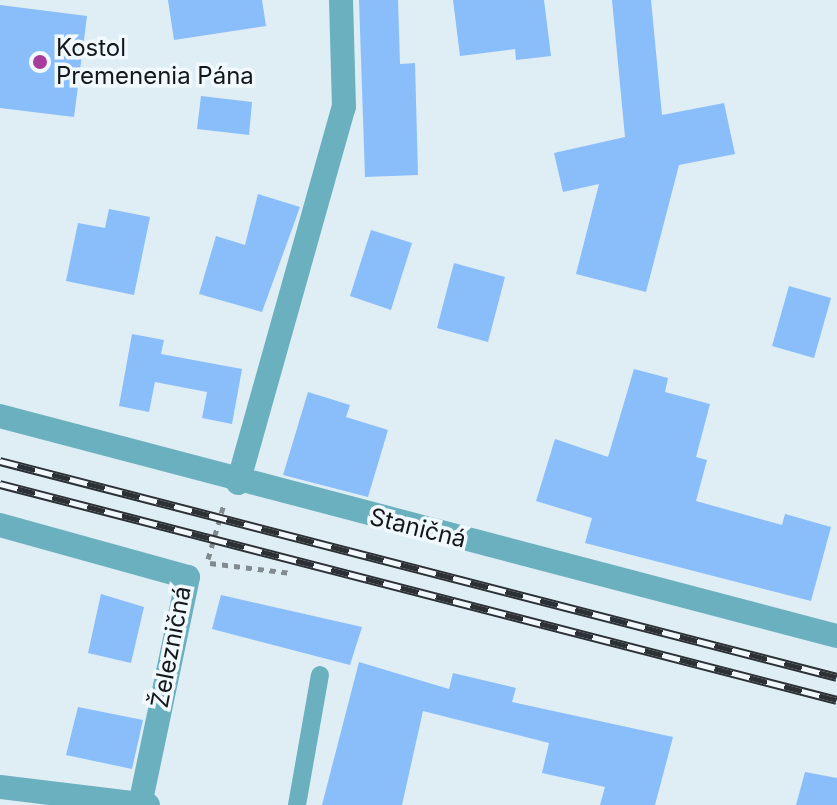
<!DOCTYPE html>
<html>
<head>
<meta charset="utf-8">
<style>
	body { margin:0 }
	#map { position:relative; width:837px; height:805px; overflow:hidden; background:#dfedf4; font-family:Inter,sans-serif }
	div>[style] { position:absolute }
	.building>* { inset:0; background:#89befb }
	.path>* { height:5px; margin-top:-2.5px; transform-origin:0; background:repeating-linear-gradient(90deg,#818a8f 0 6px,transparent 0 12px) }
	.service>* { height:18px; margin:-9px; padding:0 9px; transform-origin:9px; border-radius:9px; background:#6ab0be }
	.minor>* { height:24px; margin:-12px; padding:0 12px; transform-origin:12px; border-radius:12px; background:#6ab0be }
	.rail>* { height:9px; margin-top:-4.5px; transform-origin:0; background:repeating-linear-gradient(90deg,#f1f9fe 0 18px,#2c3135 0 36px); box-sizing:border-box; border-block:2px solid #2c3135 }
	.dots>* { width:22px; height:22px; translate:-50% -50%; box-sizing:border-box; border:4px solid #f1f9fe; border-radius:50% }
	span { translate:-50% -50%; white-space:nowrap; text-align:center; line-height:1.15; -webkit-text-stroke:7px #f1f9fe; paint-order:stroke }
	.poi-label { font-size:24px; color:#14181b }
	.left { translate:0 -50%; text-align:left }
	.street-label { font-size:24px; color:#14181b }
</style>
</head>
<body>
<div id="map">
	<div class="building">
		<div style="clip-path:polygon(168px 0,262px 0,266px 26px,174px 40px)"></div>
		<div style="clip-path:polygon(359px 0,398px 0,400px 64px,415px 63px,418px 175px,365px 177px)"></div>
		<div style="clip-path:polygon(453px 0,544px 0,551px 56px,516px 60px,515px 49px,460px 56px)"></div>
		<div style="clip-path:polygon(612px 0,651px 0,662px 115px,724px 103px,735px 154px,679px 165px,646px 292px,576px 274px,599px 184px,563px 192px,554px 153px,625px 137px)"></div>
		<div style="clip-path:polygon(0 5px,87px 16px,74px 117px,0 108px)"></div>
		<div style="clip-path:polygon(201px 96px,252px 102px,249px 135px,197px 129px)"></div>
		<div style="clip-path:polygon(258px 194px,300px 207px,262px 312px,199px 294px,216px 236px,245px 245px)"></div>
		<div style="clip-path:polygon(109px 209px,150px 217px,134px 295px,66px 281px,78px 223px,105px 228px)"></div>
		<div style="clip-path:polygon(371px 230px,412px 243px,391px 310px,350px 296px)"></div>
		<div style="clip-path:polygon(454px 263px,505px 277px,488px 342px,437px 328px)"></div>
		<div style="clip-path:polygon(789px 286px,831px 298px,814px 358px,772px 346px)"></div>
		<div style="clip-path:polygon(132px 334px,164px 340px,161px 354px,242px 369px,232px 424px,202px 418px,207px 392px,155px 382px,149px 412px,119px 406px)"></div>
		<div style="clip-path:polygon(634px 369px,668px 378px,665px 392px,710px 404px,696px 457px,707px 460px,696px 501px,782px 525px,785px 514px,831px 527px,811px 601px,585px 543px,592px 518px,536px 501px,555px 439px,608px 457px)"></div>
		<div style="clip-path:polygon(308px 392px,350px 405px,346px 417px,388px 430px,368px 497px,283px 475px)"></div>
		<div style="clip-path:polygon(101px 594px,144px 607px,131px 663px,88px 653px)"></div>
		<div style="clip-path:polygon(221px 595px,362px 627px,350px 665px,212px 629px)"></div>
		<div style="clip-path:polygon(359px 662px,449px 689px,453px 673px,516px 688px,512px 702px,673px 737px,655px 805px,600px 805px,605px 787px,542px 773px,549px 743px,423px 711px,402px 805px,322px 805px)"></div>
		<div style="clip-path:polygon(78px 707px,143px 720px,132px 769px,66px 755px)"></div>
		<div style="clip-path:polygon(805px 772px,837px 778px,837px 805px,796px 805px)"></div>
	</div>
	<div class="path">
		<div style="left:208px;top:559px;width:57px;rotate:-73.8deg"></div>
		<div style="left:210px;top:563px;width:82px;rotate:7deg"></div>
	</div>
	<div class="service">
		<div style="left:297px;top:805px;width:132px;rotate:-80deg"></div>
	</div>
	<div class="minor">
		<div style="left:0;top:416px;width:865px;rotate:14.73deg"></div>
		<div style="left:238px;top:483px;width:391px;rotate:-74.3deg"></div>
		<div style="left:344px;top:107px;width:107px;rotate:-91.6deg"></div>
		<div style="left:0;top:525px;width:195px;rotate:15.5deg"></div>
		<div style="left:188px;top:577px;width:232px;rotate:101.9deg"></div>
		<div style="left:140px;top:804px;width:8px;rotate:7deg"></div>
		<div style="left:0;top:787px;width:141px;rotate:6.9deg"></div>
	</div>
	<div class="rail">
		<div style="left:0;top:461px;width:864px;rotate:14.47deg"></div>
		<div style="left:0;top:484px;width:864px;rotate:14.47deg"></div>
	</div>
	<div class="dots">
		<div style="left:40px;top:62px;background:#a83c9c"></div>
	</div>
	<div class="poi-label">
		<span class="left" style="left:56px;top:62px">Kostol<br>Premenenia Pána</span>
	</div>
	<div class="street-label">
		<span style="left:418px;top:528px;rotate:14deg">Staničná</span>
		<span style="left:171px;top:647px;rotate:-79deg">Železničná</span>
	</div>
</div>
</body>
</html>
